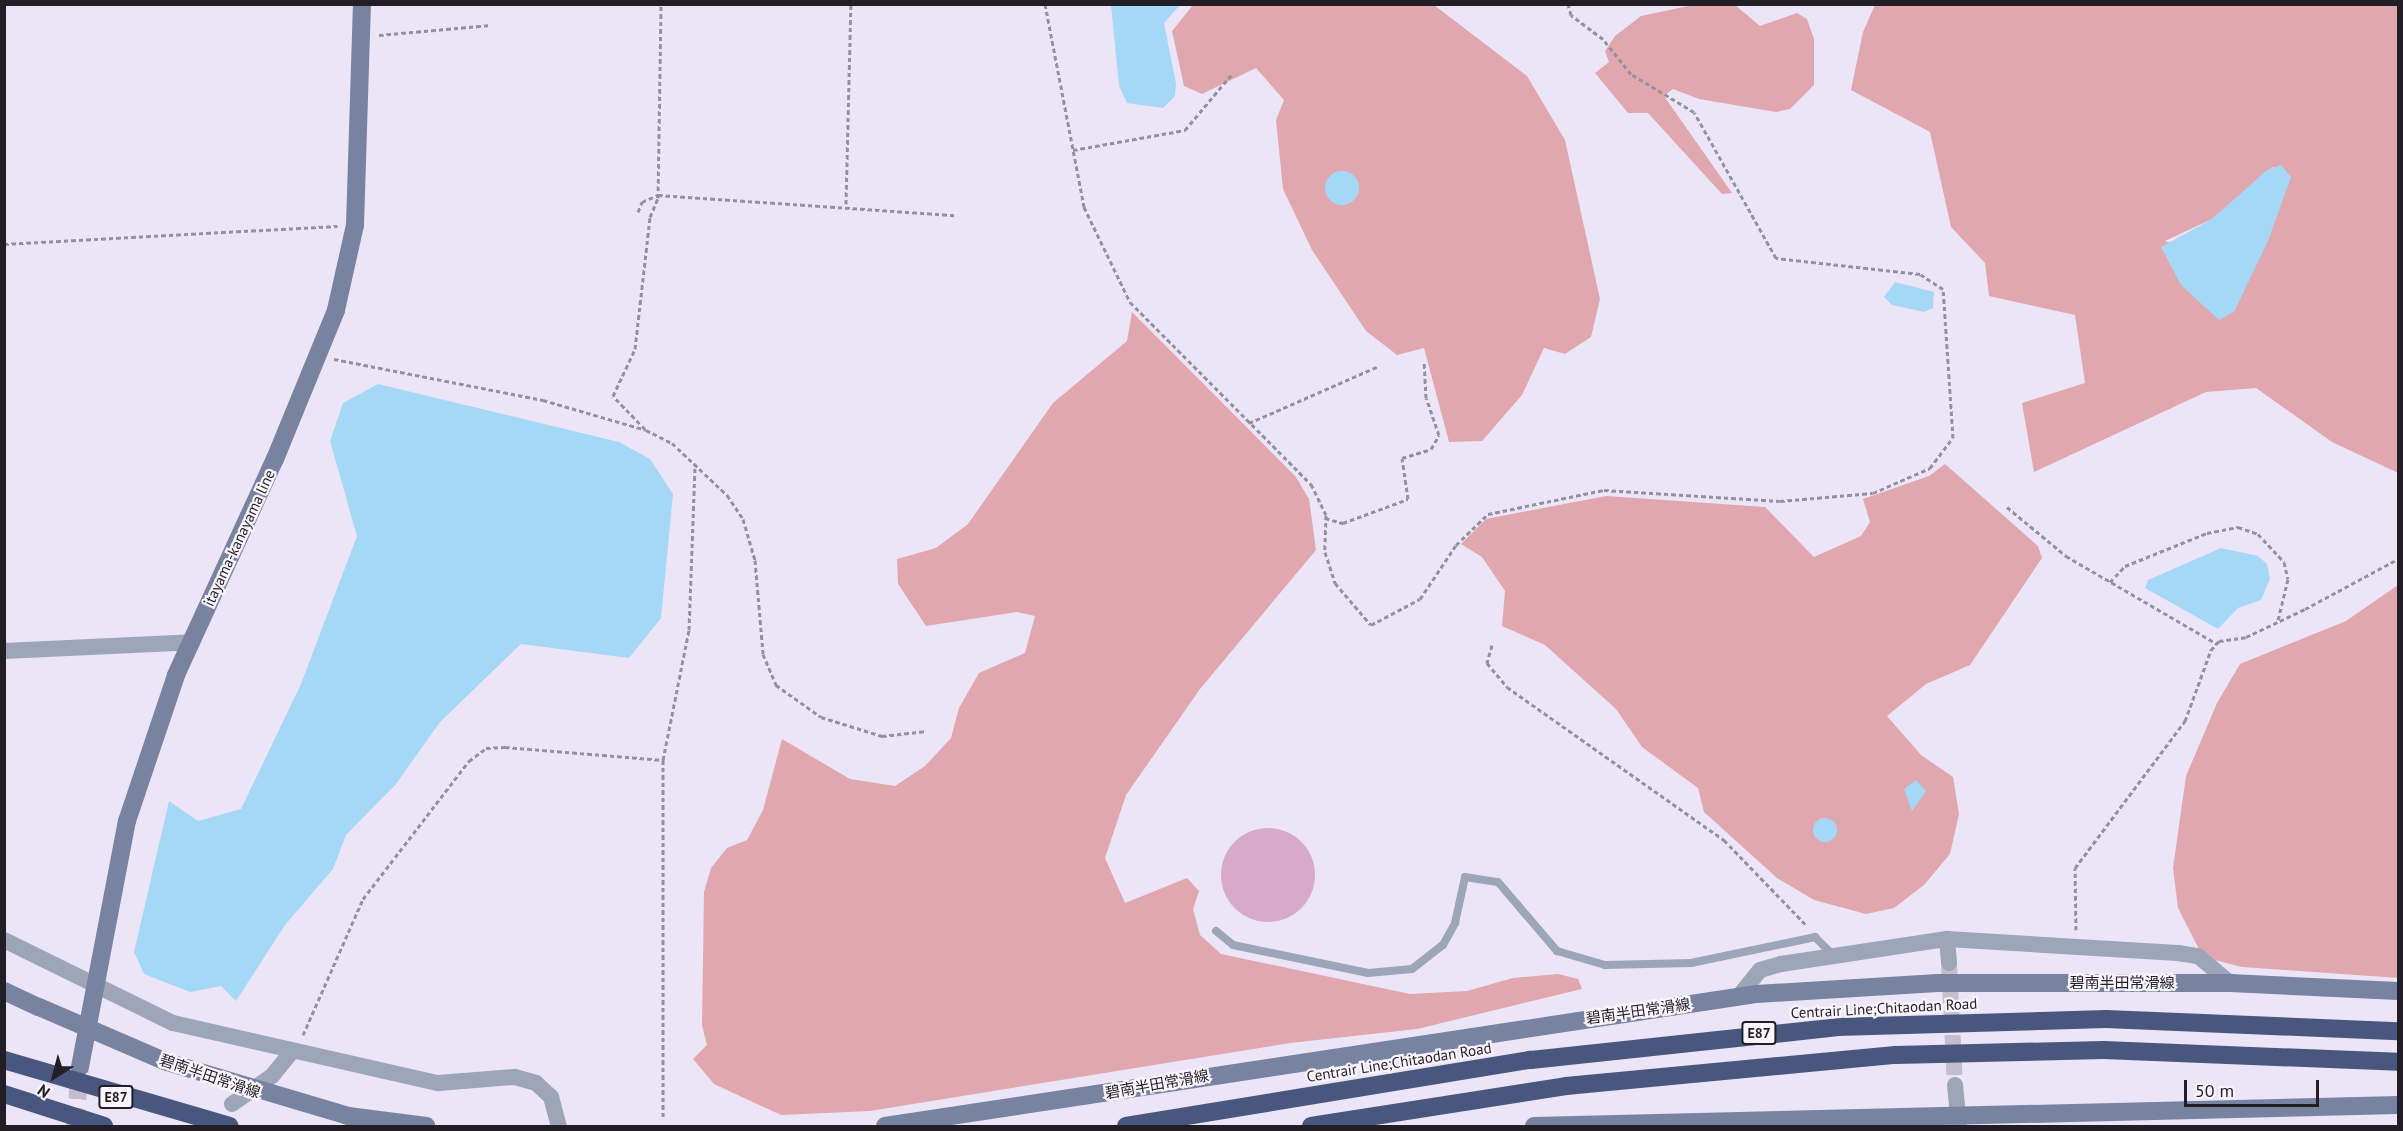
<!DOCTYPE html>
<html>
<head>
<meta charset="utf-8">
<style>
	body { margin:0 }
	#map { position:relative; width:2403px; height:1131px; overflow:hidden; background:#ece5f8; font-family:"PT Sans","Noto Sans JP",sans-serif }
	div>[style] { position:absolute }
	.forest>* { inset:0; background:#e0a7af }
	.water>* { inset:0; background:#a5d8f7 }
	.round { border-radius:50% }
	.building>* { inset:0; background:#d7aacb }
	.street-tunnel>* { height:16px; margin-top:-8px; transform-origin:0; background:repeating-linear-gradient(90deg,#c3bdce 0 16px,transparent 0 24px) }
	.secondary-tunnel>* { height:18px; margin-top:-9px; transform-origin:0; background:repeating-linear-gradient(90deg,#c3bdce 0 18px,transparent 0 27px) }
	.path>* { height:3px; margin-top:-1.5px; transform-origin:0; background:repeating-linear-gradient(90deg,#95909e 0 4.5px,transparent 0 7.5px) }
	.lane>* { height:8px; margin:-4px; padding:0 4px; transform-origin:4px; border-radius:4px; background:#9da5b9 }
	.street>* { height:16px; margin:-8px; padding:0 8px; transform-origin:8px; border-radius:8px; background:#9da5b9 }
	.secondary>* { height:18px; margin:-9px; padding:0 9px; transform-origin:9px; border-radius:9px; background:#7883a1 }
	.highway>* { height:18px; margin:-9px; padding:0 9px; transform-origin:9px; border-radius:9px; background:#49577f }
	.secondary-bridge>* { height:18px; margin:-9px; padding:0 9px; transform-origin:9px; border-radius:9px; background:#7883a1 }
	span { translate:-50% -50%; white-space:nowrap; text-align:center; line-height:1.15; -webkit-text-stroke:4.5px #f8f5fc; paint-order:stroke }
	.shield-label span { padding:2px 4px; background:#f8f5fc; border:2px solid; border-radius:4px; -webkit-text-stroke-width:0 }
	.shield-label { font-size:14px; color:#211e25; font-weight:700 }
	.street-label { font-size:15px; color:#211e25 }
	.frame { position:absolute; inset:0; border:6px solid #211e25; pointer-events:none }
	.north { position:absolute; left:24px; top:1047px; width:60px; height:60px; -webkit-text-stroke:4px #f8f5fc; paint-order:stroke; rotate:216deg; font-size:16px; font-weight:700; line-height:24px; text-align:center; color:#211e25 }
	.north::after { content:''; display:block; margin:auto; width:21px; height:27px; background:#211e25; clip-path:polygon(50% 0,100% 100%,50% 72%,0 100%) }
	.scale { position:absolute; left:2184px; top:1080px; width:135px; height:27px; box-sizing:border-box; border:3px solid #211e25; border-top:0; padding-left:8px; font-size:18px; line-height:21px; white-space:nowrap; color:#211e25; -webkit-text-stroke:4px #f8f5fc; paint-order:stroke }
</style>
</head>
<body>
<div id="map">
	<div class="forest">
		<div style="clip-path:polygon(1193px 5px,1434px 5px,1527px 76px,1565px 140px,1600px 299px,1591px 337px,1565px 354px,1544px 348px,1522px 395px,1482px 441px,1449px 442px,1424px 348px,1397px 355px,1366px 331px,1312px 250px,1283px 189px,1276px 120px,1284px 100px,1256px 68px,1202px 94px,1184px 86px,1172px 31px)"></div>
		<div style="clip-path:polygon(1693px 5px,1735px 5px,1760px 26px,1797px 13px,1807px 19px,1814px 39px,1814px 85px,1790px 109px,1776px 112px,1699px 99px,1673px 89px,1664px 96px,1732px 193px,1722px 194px,1648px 113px,1628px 113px,1595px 73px,1609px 62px,1605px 51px,1615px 36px,1641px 16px)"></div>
		<div style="clip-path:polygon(evenodd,1875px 5px,2398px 5px,2398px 473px,2332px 442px,2256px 388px,2206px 392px,2034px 472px,2022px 403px,2085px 383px,2075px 315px,1989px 296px,1985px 263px,1951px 227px,1930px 132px,1851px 90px,1863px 32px,1875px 5px,2273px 167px,2291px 177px,2253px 271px,2165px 241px,2212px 219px,2273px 167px)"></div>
		<div style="clip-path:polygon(1132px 312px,1296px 477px,1309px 499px,1316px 550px,1200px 689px,1126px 795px,1105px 858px,1125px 903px,1187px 878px,1199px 891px,1193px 909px,1200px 935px,1221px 954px,1410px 994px,1467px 991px,1513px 978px,1558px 974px,1578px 979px,1582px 989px,1417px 1029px,1290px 1043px,870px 1111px,781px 1115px,714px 1084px,693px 1059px,707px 1045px,702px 1025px,704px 892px,711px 868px,727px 848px,747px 840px,763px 810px,782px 739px,850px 779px,895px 786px,925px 766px,951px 738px,959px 708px,979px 673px,1025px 653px,1035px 616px,1017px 612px,926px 626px,898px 584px,897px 559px,936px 548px,968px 524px,1053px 403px,1127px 341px)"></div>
		<div style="clip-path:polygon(1945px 464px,2038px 546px,2042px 558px,1970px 665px,1926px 684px,1887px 716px,1921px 755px,1953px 777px,1959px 814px,1950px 854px,1924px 885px,1894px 908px,1866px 914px,1814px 900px,1777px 878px,1704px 812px,1698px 788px,1642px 747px,1616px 709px,1545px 645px,1502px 626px,1505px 591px,1482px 557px,1461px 544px,1486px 519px,1606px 496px,1765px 507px,1814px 557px,1861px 536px,1870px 522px,1863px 499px,1929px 476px)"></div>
		<div style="clip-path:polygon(2398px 585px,2398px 978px,2242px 967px,2203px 957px,2178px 908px,2173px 868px,2186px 776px,2217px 703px,2240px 664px,2346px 621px)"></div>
	</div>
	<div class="water">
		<div style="clip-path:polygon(1111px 5px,1180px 5px,1164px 23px,1176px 84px,1175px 96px,1163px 108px,1127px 103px,1119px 86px)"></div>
		<div style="clip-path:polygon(2281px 165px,2291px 177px,2268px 241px,2234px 312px,2219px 320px,2181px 285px,2161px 247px,2212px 219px,2267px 170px)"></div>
		<div class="round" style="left:1325px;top:171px;width:34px;height:34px"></div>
		<div style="clip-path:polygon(1895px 282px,1934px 292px,1933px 308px,1924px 312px,1892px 305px,1884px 297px)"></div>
		<div style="clip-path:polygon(378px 384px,619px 442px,650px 459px,673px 494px,661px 618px,629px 658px,521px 644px,440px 722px,396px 784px,346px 835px,333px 869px,285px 925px,236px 1001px,221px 986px,190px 992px,144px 974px,134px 952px,169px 801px,198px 821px,241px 809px,301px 684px,357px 536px,330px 441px,343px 403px)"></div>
		<div style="clip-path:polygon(2221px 548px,2258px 556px,2267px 564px,2270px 579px,2261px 600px,2238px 608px,2218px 629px,2145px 588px,2148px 580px)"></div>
		<div style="clip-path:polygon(1916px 780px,1926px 791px,1912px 811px,1904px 789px)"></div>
		<div class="round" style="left:1813px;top:818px;width:24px;height:24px"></div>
	</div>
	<div class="building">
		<div class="round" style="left:1221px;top:828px;width:94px;height:94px"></div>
	</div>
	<div class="street-tunnel">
		<div style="left:1949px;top:963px;width:122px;rotate:87.2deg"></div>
	</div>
	<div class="secondary-tunnel">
		<div style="left:75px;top:1126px;width:57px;rotate:-85deg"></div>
	</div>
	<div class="path">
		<div style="left:1045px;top:4px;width:207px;rotate:79.1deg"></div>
		<div style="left:1084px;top:207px;width:106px;rotate:64.2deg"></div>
		<div style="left:1130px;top:302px;width:257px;rotate:45.2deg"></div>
		<div style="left:1311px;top:484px;width:34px;rotate:64deg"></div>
		<div style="left:1326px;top:515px;width:37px;rotate:92deg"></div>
		<div style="left:1325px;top:552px;width:33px;rotate:72deg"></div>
		<div style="left:1335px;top:583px;width:55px;rotate:49.4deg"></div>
		<div style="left:1371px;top:625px;width:55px;rotate:-28deg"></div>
		<div style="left:1420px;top:599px;width:65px;rotate:-56.3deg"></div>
		<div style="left:1456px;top:545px;width:45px;rotate:-44.1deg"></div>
		<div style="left:1488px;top:514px;width:118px;rotate:-11.7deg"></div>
		<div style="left:1604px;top:490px;width:176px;rotate:3.6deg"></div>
		<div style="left:1780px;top:501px;width:93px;rotate:-4.9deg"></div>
		<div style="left:1873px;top:493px;width:62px;rotate:-23.7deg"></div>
		<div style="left:1930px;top:468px;width:38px;rotate:-53deg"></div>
		<div style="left:1953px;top:438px;width:149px;rotate:-93.8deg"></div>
		<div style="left:1943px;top:289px;width:27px;rotate:-147deg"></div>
		<div style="left:1920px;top:274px;width:145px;rotate:-173.7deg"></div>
		<div style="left:1776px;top:258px;width:167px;rotate:-119.3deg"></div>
		<div style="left:1694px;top:112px;width:74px;rotate:-148.9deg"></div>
		<div style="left:1631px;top:74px;width:45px;rotate:-128.7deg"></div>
		<div style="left:1603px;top:39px;width:40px;rotate:-143deg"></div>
		<div style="left:1571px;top:15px;width:11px;rotate:-105deg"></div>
		<div style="left:379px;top:35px;width:112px;rotate:-5.1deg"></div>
		<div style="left:1073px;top:150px;width:114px;rotate:-10.1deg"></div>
		<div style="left:1185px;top:130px;width:73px;rotate:-50deg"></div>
		<div style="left:846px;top:204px;width:200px;rotate:-88.6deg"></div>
		<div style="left:638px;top:212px;width:11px;rotate:-68deg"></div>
		<div style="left:642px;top:202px;width:17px;rotate:-24deg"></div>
		<div style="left:658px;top:195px;width:298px;rotate:3.9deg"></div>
		<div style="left:4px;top:244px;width:334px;rotate:-3.1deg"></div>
		<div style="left:334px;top:359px;width:213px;rotate:11.1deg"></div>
		<div style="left:543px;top:400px;width:107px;rotate:16.2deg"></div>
		<div style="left:646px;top:430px;width:29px;rotate:27deg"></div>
		<div style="left:672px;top:443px;width:76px;rotate:43.4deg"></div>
		<div style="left:727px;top:495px;width:29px;rotate:56deg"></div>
		<div style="left:743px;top:519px;width:43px;rotate:73.7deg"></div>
		<div style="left:755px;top:560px;width:94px;rotate:85.1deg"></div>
		<div style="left:763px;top:654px;width:34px;rotate:67deg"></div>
		<div style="left:776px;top:685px;width:55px;rotate:35.4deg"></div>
		<div style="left:821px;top:717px;width:64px;rotate:17.3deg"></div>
		<div style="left:882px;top:736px;width:45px;rotate:-6.3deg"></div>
		<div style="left:1249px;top:423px;width:142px;rotate:-23.7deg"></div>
		<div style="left:645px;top:429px;width:46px;rotate:-134.1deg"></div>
		<div style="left:613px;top:396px;width:52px;rotate:-64.9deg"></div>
		<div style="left:635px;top:349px;width:133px;rotate:-83.5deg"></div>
		<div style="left:650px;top:217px;width:21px;rotate:-67deg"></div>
		<div style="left:658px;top:198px;width:194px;rotate:-89.1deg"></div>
		<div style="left:2007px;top:507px;width:77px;rotate:39.7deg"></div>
		<div style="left:2066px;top:556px;width:175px;rotate:30.2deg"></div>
		<div style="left:1325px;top:518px;width:19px;rotate:16deg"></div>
		<div style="left:1343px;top:523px;width:69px;rotate:-20.3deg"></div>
		<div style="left:1408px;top:499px;width:41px;rotate:-98.3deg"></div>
		<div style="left:1402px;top:458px;width:30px;rotate:-17deg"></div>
		<div style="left:1431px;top:449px;width:16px;rotate:-60deg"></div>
		<div style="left:1439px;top:435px;width:39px;rotate:-109deg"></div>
		<div style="left:1426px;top:398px;width:36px;rotate:-93deg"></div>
		<div style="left:2110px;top:582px;width:22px;rotate:-47deg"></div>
		<div style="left:2125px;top:566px;width:88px;rotate:-21.9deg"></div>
		<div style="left:2207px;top:533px;width:32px;rotate:-11deg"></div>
		<div style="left:2238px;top:527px;width:21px;rotate:19deg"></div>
		<div style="left:2258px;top:534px;width:38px;rotate:47deg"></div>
		<div style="left:2284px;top:562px;width:17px;rotate:77deg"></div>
		<div style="left:2288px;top:579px;width:42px;rotate:103.7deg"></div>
		<div style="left:1492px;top:645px;width:19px;rotate:106deg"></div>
		<div style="left:1487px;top:663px;width:31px;rotate:50deg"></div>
		<div style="left:1507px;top:687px;width:266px;rotate:35.2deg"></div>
		<div style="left:1724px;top:840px;width:120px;rotate:46deg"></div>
		<div style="left:663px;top:760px;width:133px;rotate:-78.7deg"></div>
		<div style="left:689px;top:630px;width:167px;rotate:-87.9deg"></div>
		<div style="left:2076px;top:930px;width:62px;rotate:-90.9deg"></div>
		<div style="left:2075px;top:868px;width:184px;rotate:-53.2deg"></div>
		<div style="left:2185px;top:721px;width:76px;rotate:-69.9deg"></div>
		<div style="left:2211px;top:650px;width:12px;rotate:-48deg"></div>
		<div style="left:2219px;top:641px;width:27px;rotate:-8deg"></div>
		<div style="left:2246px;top:637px;width:65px;rotate:-25.4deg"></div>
		<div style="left:2305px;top:609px;width:106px;rotate:-28.3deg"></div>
		<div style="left:303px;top:1035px;width:149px;rotate:-66.2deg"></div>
		<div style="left:363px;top:899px;width:174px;rotate:-52.5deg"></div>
		<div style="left:469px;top:761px;width:21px;rotate:-37deg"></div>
		<div style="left:486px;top:748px;width:19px;rotate:-3deg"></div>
		<div style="left:505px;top:747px;width:159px;rotate:4.7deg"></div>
		<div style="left:663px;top:760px;width:358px;rotate:90deg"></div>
	</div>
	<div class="lane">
		<div style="left:1216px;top:931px;width:22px;rotate:39deg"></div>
		<div style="left:1233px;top:945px;width:138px;rotate:11.7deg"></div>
		<div style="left:1368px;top:973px;width:44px;rotate:-5.2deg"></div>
		<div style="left:1412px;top:969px;width:39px;rotate:-38deg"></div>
		<div style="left:1443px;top:945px;width:25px;rotate:-61deg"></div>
		<div style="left:1455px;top:923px;width:47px;rotate:-77.7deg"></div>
		<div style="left:1465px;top:877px;width:33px;rotate:9deg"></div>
		<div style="left:1498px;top:882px;width:91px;rotate:49.5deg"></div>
		<div style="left:1557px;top:951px;width:50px;rotate:16.3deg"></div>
		<div style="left:1605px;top:965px;width:86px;rotate:-1.3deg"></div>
		<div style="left:1691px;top:963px;width:127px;rotate:-11.8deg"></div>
		<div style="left:1815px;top:937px;width:27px;rotate:45deg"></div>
	</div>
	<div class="street">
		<div style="left:4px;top:651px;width:188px;rotate:-2.7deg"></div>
		<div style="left:1947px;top:939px;width:24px;rotate:85deg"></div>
		<div style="left:4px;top:940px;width:188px;rotate:26.2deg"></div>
		<div style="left:173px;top:1023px;width:272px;rotate:12.8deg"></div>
		<div style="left:438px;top:1083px;width:77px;rotate:-4.5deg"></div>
		<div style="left:515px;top:1077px;width:22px;rotate:16deg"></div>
		<div style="left:536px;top:1083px;width:21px;rotate:43deg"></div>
		<div style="left:551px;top:1097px;width:30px;rotate:75deg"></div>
		<div style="left:1739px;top:996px;width:33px;rotate:-51deg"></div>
		<div style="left:1760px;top:970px;width:22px;rotate:-16deg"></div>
		<div style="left:1781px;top:964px;width:168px;rotate:-8.6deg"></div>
		<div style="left:1947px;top:939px;width:231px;rotate:3.5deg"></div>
		<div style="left:2178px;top:953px;width:20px;rotate:9deg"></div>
		<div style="left:2198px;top:956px;width:42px;rotate:40.2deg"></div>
		<div style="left:1955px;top:1085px;width:41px;rotate:84.4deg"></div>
		<div style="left:232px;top:1104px;width:49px;rotate:-35deg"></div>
		<div style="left:272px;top:1076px;width:32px;rotate:-51deg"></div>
	</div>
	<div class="secondary">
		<div style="left:4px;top:991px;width:38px;rotate:25deg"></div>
		<div style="left:80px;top:1067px;width:250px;rotate:-79.2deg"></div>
		<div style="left:127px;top:821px;width:154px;rotate:-71.4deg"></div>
		<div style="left:176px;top:675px;width:238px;rotate:-65.4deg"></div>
		<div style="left:275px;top:459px;width:161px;rotate:-67.7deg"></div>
		<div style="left:336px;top:310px;width:87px;rotate:-77.4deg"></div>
		<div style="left:355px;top:225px;width:221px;rotate:-88.2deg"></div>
		<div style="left:348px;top:1116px;width:79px;rotate:7.3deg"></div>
		<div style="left:885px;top:1126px;width:882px;rotate:-8.61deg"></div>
		<div style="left:1757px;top:994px;width:181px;rotate:-3.5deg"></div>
		<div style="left:1938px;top:983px;width:292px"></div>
		<div style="left:2230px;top:983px;width:168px;rotate:2.7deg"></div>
		<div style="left:1534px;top:1126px;width:864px;rotate:-1.39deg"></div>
	</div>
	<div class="highway">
		<div style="left:4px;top:1060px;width:235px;rotate:16.3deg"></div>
		<div style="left:4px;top:1094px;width:105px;rotate:17.7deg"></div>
		<div style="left:1126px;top:1126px;width:410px;rotate:-9.3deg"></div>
		<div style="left:1531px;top:1060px;width:309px;rotate:-6.1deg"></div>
		<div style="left:1838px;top:1027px;width:268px;rotate:-1.7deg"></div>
		<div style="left:2106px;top:1019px;width:292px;rotate:2.4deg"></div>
		<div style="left:1311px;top:1126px;width:258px;rotate:-8.9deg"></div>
		<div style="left:1566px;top:1086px;width:331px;rotate:-5.4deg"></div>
		<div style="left:1896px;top:1055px;width:208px;rotate:-1.4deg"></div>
		<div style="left:2104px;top:1050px;width:294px;rotate:2.3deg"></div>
	</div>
	<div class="secondary-bridge">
		<div style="left:39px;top:1007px;width:139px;rotate:23.3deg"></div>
		<div style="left:167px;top:1062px;width:189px;rotate:16.6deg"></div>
	</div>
	<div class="shield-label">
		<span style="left:1759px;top:1033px">E87</span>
		<span style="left:116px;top:1097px">E87</span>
	</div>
	<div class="street-label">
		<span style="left:239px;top:538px;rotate:-65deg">itayama-kanayama line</span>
		<span style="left:2122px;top:983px">碧南半田常滑線</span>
		<span style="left:1884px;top:1008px;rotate:-3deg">Centrair Line;Chitaodan Road</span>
		<span style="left:1638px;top:1011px;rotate:-8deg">碧南半田常滑線</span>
		<span style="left:1399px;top:1062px;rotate:-9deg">Centrair Line;Chitaodan Road</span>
		<span style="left:210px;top:1076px;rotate:19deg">碧南半田常滑線</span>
		<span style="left:1157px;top:1084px;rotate:-10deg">碧南半田常滑線</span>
	</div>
	<div class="frame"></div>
	<div class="north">N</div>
	<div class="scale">50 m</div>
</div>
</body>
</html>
